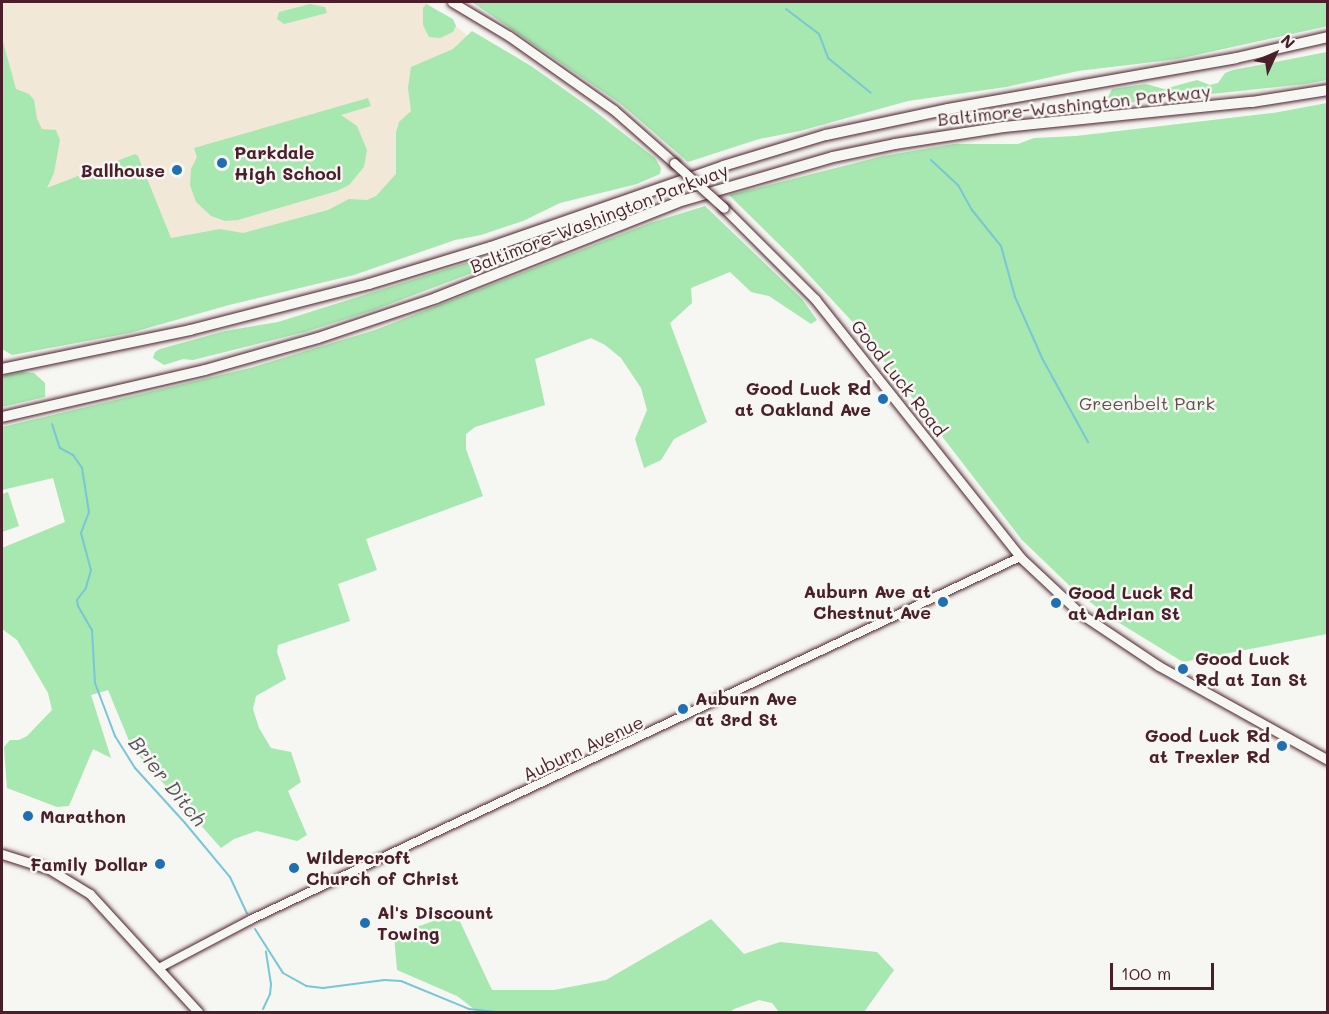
<!DOCTYPE html>
<html>
<head>
<meta charset="utf-8">
<style>
	body { margin:0 }
	#map { position:relative; width:1329px; height:1014px; overflow:hidden; background:#f6f6f2; font-family:Mali,sans-serif }
	div>[style] { position:absolute }
	.built>* { inset:0; background:#f1e8d7 }
	.green>* { inset:0; background:#a7e7b0 }
	.stream>* { height:2px; margin:-1px; padding:0 1px; transform-origin:1px; border-radius:1px; background:#78c6d6 }
	.roads { filter:drop-shadow(0 0 2px #4a1f2b) drop-shadow(0 0 2px #4a1f2b) }
	.minor>* { height:8px; margin:-4px; padding:0 4px; transform-origin:4px; border-radius:4px; background:#f6f6f2 }
	.major>* { height:9px; margin:-4.5px; padding:0 4.5px; transform-origin:4.5px; border-radius:4.5px; background:#f6f6f2 }
	.highway>* { height:10px; margin:-5px; padding:0 5px; transform-origin:5px; border-radius:5px; background:#f6f6f2 }
	.bridges { filter:drop-shadow(0 0 2px #4a1f2b) drop-shadow(0 0 2px #4a1f2b) }
	.major-bridge>* { height:9px; margin:-4.5px; padding:0 4.5px; transform-origin:4.5px; border-radius:4.5px; background:#f6f6f2 }
	.dots>* { width:16px; height:16px; translate:-50% -50%; box-sizing:border-box; border:3px solid #f6f6f2; border-radius:50% }
	span { translate:-50% -50%; white-space:nowrap; text-align:center; line-height:1.15; -webkit-text-stroke:5px #f6f6f2; paint-order:stroke }
	.street-label { font-size:18px; color:#4a1f2b }
	.poi-label { font-size:18px; color:#4a1f2b; font-weight:700 }
	.left { translate:0 -50%; text-align:left }
	.right { translate:-100% -50%; text-align:right }
	.park-label { font-size:18px; color:#61514c }
	.water-label { font-size:20px; color:#58515e; font-style:italic }
	.frame { position:absolute; inset:0; border:3px solid #4a1f2b; pointer-events:none }
	.north { position:absolute; left:1245px; top:24px; width:60px; height:60px; -webkit-text-stroke:4px #f6f6f2; paint-order:stroke; rotate:46deg; font-size:16px; font-weight:700; line-height:24px; text-align:center; color:#4a1f2b }
	.north::after { content:''; display:block; margin:auto; width:21px; height:27px; background:#4a1f2b; clip-path:polygon(50% 0,100% 100%,50% 72%,0 100%) }
	.scale { position:absolute; left:1110px; top:963px; width:104px; height:27px; box-sizing:border-box; border:3px solid #4a1f2b; border-top:0; padding-left:8px; font-size:18px; line-height:21px; white-space:nowrap; color:#4a1f2b; -webkit-text-stroke:4px #f6f6f2; paint-order:stroke }
</style>
</head>
<body>
<div id="map">
	<div class="built">
		<div style="clip-path:polygon(2px 2px,426px 2px,491px 55px,421px 189px,49px 293px,2px 137px)"></div>
	</div>
	<div class="green">
		<div style="clip-path:polygon(472px 2px,1327px 2px,1328px 26px,1178px 59px,1078px 71px,1006px 87px,908px 101px,800px 131px,759px 139px,688px 162px,621px 104px)"></div>
		<div style="clip-path:polygon(310px 4px,325px 7px,327px 13px,284px 24px,277px 19px,279px 12px)"></div>
		<div style="clip-path:polygon(426px 4px,453px 19px,456px 26px,453px 32px,440px 38px,429px 37px,423px 25px,423px 8px)"></div>
		<div style="clip-path:polygon(472px 31px,531px 66px,592px 109px,655px 158px,661px 168px,660px 174px,637px 184px,560px 203px,523px 221px,481px 235px,455px 240px,354px 275px,229px 305px,130px 333px,12px 355px,2px 349px,2px 38px,16px 89px,29px 94px,34px 100px,37px 119px,42px 129px,56px 130px,60px 140px,54px 173px,47px 188px,135px 154px,138px 156px,171px 238px,220px 229px,243px 233px,328px 210px,349px 199px,367px 200px,376px 196px,396px 174px,396px 133px,399px 122px,411px 111px,408px 88px,411px 67px,453px 49px)"></div>
		<div style="clip-path:polygon(1327px 52px,1327px 80px,1306px 84px,1117px 104px,1113px 103px,1108px 97px,1112px 89px,1146px 84px,1164px 89px,1197px 80px,1210px 85px,1218px 83px,1225px 73px,1233px 70px)"></div>
		<div style="clip-path:polygon(368px 98px,371px 106px,341px 115px,357px 126px,367px 150px,364px 167px,349px 185px,337px 191px,238px 220px,225px 221px,211px 216px,196px 202px,190px 185px,191px 169px,197px 157px,194px 148px)"></div>
		<div style="clip-path:polygon(1327px 103px,1327px 634px,1183px 662px,1108px 616px,1072px 588px,1022px 540px,860px 330px,797px 262px,729px 195px,883px 156px,954px 144px,1018px 144px,1034px 138px,1076px 136px,1273px 113px)"></div>
		<div style="clip-path:polygon(705px 206px,802px 299px,817px 320px,811px 324px,769px 296px,751px 292px,730px 272px,691px 288px,692px 303px,670px 323px,707px 422px,674px 439px,661px 460px,644px 468px,635px 439px,647px 410px,641px 388px,621px 358px,605px 345px,591px 338px,535px 359px,545px 405px,475px 427px,466px 434px,466px 449px,483px 496px,366px 539px,377px 570px,338px 584px,350px 621px,278px 645px,277px 652px,286px 679px,256px 696px,253px 709px,259px 728px,271px 748px,291px 752px,301px 782px,288px 791px,307px 835px,297px 841px,257px 831px,234px 839px,221px 848px,132px 748px,108px 690px,91px 695px,111px 758px,93px 749px,69px 806px,57px 807px,7px 788px,4px 747px,10px 740px,19px 740px,27px 736px,52px 710px,48px 693px,17px 640px,2px 629px,2px 548px,65px 522px,53px 478px,2px 490px,2px 427px,250px 368px,375px 330px,650px 223px)"></div>
		<div style="clip-path:polygon(482px 258px,487px 265px,480px 270px,374px 310px,305px 332px,193px 360px,183px 359px,164px 365px,153px 358px,155px 352px,160px 349px,225px 331px,278px 322px)"></div>
		<div style="clip-path:polygon(22px 372px,34px 373px,45px 383px,45px 397px,2px 407px,2px 376px)"></div>
		<div style="clip-path:polygon(8px 492px,19px 526px,2px 532px,2px 494px)"></div>
		<div style="clip-path:polygon(456px 913px,492px 990px,554px 990px,606px 980px,711px 919px,744px 954px,780px 942px,877px 952px,894px 970px,864px 1012px,779px 1012px,772px 1003px,759px 1000px,734px 1009px,730px 1012px,478px 1012px,457px 996px,397px 970px,394px 935px)"></div>
	</div>
	<div class="stream">
		<div style="left:786px;top:9px;width:41px;rotate:37.1deg"></div>
		<div style="left:819px;top:34px;width:26px;rotate:69deg"></div>
		<div style="left:828px;top:58px;width:55px;rotate:39.1deg"></div>
		<div style="left:931px;top:160px;width:37px;rotate:43deg"></div>
		<div style="left:958px;top:185px;width:29px;rotate:61deg"></div>
		<div style="left:972px;top:210px;width:46px;rotate:51.1deg"></div>
		<div style="left:1001px;top:246px;width:53px;rotate:74.6deg"></div>
		<div style="left:1015px;top:297px;width:67px;rotate:66.1deg"></div>
		<div style="left:1042px;top:358px;width:96px;rotate:61.3deg"></div>
		<div style="left:52px;top:424px;width:25px;rotate:72deg"></div>
		<div style="left:60px;top:448px;width:15px;rotate:28deg"></div>
		<div style="left:73px;top:455px;width:16px;rotate:55deg"></div>
		<div style="left:82px;top:468px;width:45px;rotate:81deg"></div>
		<div style="left:89px;top:512px;width:22px;rotate:111deg"></div>
		<div style="left:81px;top:533px;width:38px;rotate:75deg"></div>
		<div style="left:91px;top:570px;width:19px;rotate:106deg"></div>
		<div style="left:86px;top:588px;width:15px;rotate:127deg"></div>
		<div style="left:77px;top:600px;width:6px;rotate:81deg"></div>
		<div style="left:78px;top:606px;width:28px;rotate:60deg"></div>
		<div style="left:92px;top:630px;width:53px;rotate:86.8deg"></div>
		<div style="left:95px;top:683px;width:57px;rotate:69.3deg"></div>
		<div style="left:115px;top:736px;width:38px;rotate:58deg"></div>
		<div style="left:135px;top:768px;width:74px;rotate:47.7deg"></div>
		<div style="left:185px;top:823px;width:70px;rotate:50.2deg"></div>
		<div style="left:230px;top:877px;width:40px;rotate:65deg"></div>
		<div style="left:255px;top:929px;width:52px;rotate:57.5deg"></div>
		<div style="left:283px;top:973px;width:26px;rotate:29deg"></div>
		<div style="left:306px;top:986px;width:17px;rotate:7deg"></div>
		<div style="left:323px;top:988px;width:62px;rotate:-7.5deg"></div>
		<div style="left:384px;top:980px;width:17px;rotate:3deg"></div>
		<div style="left:401px;top:981px;width:74px;rotate:22.4deg"></div>
		<div style="left:469px;top:1009px;width:30px;rotate:6deg"></div>
		<div style="left:263px;top:1009px;width:17px;rotate:-65deg"></div>
		<div style="left:270px;top:994px;width:10px;rotate:-84deg"></div>
		<div style="left:271px;top:984px;width:33px;rotate:-99deg"></div>
	</div>
	<div class="roads">
		<div class="minor">
			<div style="left:159px;top:968px;width:103px;rotate:-27.8deg"></div>
			<div style="left:250px;top:920px;width:851px;rotate:-25.24deg"></div>
		</div>
		<div class="major">
			<div style="left:452px;top:2px;width:66px;rotate:30.8deg"></div>
			<div style="left:509px;top:36px;width:128px;rotate:35.2deg"></div>
			<div style="left:614px;top:110px;width:80px;rotate:41.5deg"></div>
			<div style="left:724px;top:208px;width:129px;rotate:45deg"></div>
			<div style="left:815px;top:299px;width:330px;rotate:51.5deg"></div>
			<div style="left:1020px;top:557px;width:83px;rotate:43.1deg"></div>
			<div style="left:1081px;top:614px;width:94px;rotate:33.7deg"></div>
			<div style="left:1159px;top:666px;width:193px;rotate:29.1deg"></div>
			<div style="left:2px;top:854px;width:49px;rotate:17.7deg"></div>
			<div style="left:49px;top:869px;width:48px;rotate:31.4deg"></div>
			<div style="left:90px;top:894px;width:160px;rotate:47.5deg"></div>
		</div>
		<div class="highway">
			<div style="left:2px;top:369px;width:192px;rotate:-11.7deg"></div>
			<div style="left:190px;top:330px;width:185px;rotate:-14.4deg"></div>
			<div style="left:369px;top:284px;width:127px;rotate:-16.9deg"></div>
			<div style="left:491px;top:247px;width:246px;rotate:-19.2deg"></div>
			<div style="left:723px;top:166px;width:108px;rotate:-16.8deg"></div>
			<div style="left:826px;top:135px;width:125px;rotate:-12deg"></div>
			<div style="left:948px;top:109px;width:292px;rotate:-10deg"></div>
			<div style="left:1236px;top:58px;width:94px;rotate:-12.9deg"></div>
			<div style="left:2px;top:417px;width:208px;rotate:-13deg"></div>
			<div style="left:205px;top:370px;width:117px;rotate:-15.8deg"></div>
			<div style="left:318px;top:338px;width:125px;rotate:-18.7deg"></div>
			<div style="left:436px;top:298px;width:260px;rotate:-21.6deg"></div>
			<div style="left:678px;top:202px;width:161px;rotate:-16.2deg"></div>
			<div style="left:833px;top:157px;width:63px;rotate:-11.8deg"></div>
			<div style="left:895px;top:144px;width:110px;rotate:-8.9deg"></div>
			<div style="left:1004px;top:127px;width:249px;rotate:-5.8deg"></div>
			<div style="left:1252px;top:102px;width:77px;rotate:-9deg"></div>
		</div>
	</div>
	<div class="bridges">
		<div class="major-bridge">
			<div style="left:674px;top:163px;width:67px;rotate:42deg"></div>
		</div>
	</div>
	<div class="dots">
		<div style="left:222px;top:163px;background:#1f6fb2"></div>
		<div style="left:177px;top:170px;background:#1f6fb2"></div>
		<div style="left:883px;top:399px;background:#1f6fb2"></div>
		<div style="left:943px;top:602px;background:#1f6fb2"></div>
		<div style="left:1056px;top:603px;background:#1f6fb2"></div>
		<div style="left:1183px;top:669px;background:#1f6fb2"></div>
		<div style="left:683px;top:709px;background:#1f6fb2"></div>
		<div style="left:1282px;top:746px;background:#1f6fb2"></div>
		<div style="left:28px;top:816px;background:#1f6fb2"></div>
		<div style="left:160px;top:864px;background:#1f6fb2"></div>
		<div style="left:294px;top:868px;background:#1f6fb2"></div>
		<div style="left:365px;top:923px;background:#1f6fb2"></div>
	</div>
	<div class="street-label">
		<span style="left:1074px;top:105px;rotate:-6deg">Baltimore-Washington Parkway</span>
		<span style="left:599px;top:218px;rotate:-21deg">Baltimore-Washington Parkway</span>
		<span style="left:899px;top:378px;rotate:52deg">Good Luck Road</span>
		<span style="left:583px;top:748px;rotate:-25deg">Auburn Avenue</span>
	</div>
	<div class="poi-label">
		<span class="left" style="left:234px;top:163px">Parkdale<br>High School</span>
		<span class="right" style="left:165px;top:170px">Ballhouse</span>
		<span class="right" style="left:871px;top:399px">Good Luck Rd<br>at Oakland Ave</span>
		<span class="right" style="left:931px;top:602px">Auburn Ave at<br>Chestnut Ave</span>
		<span class="left" style="left:1068px;top:603px">Good Luck Rd<br>at Adrian St</span>
		<span class="left" style="left:1195px;top:669px">Good Luck<br>Rd at Ian St</span>
		<span class="left" style="left:695px;top:709px">Auburn Ave<br>at 3rd St</span>
		<span class="right" style="left:1270px;top:746px">Good Luck Rd<br>at Trexler Rd</span>
		<span class="left" style="left:40px;top:816px">Marathon</span>
		<span class="left" style="left:306px;top:868px">Wildercroft<br>Church of Christ</span>
		<span class="right" style="left:148px;top:864px">Family Dollar</span>
		<span class="left" style="left:377px;top:923px">Al's Discount<br>Towing</span>
	</div>
	<div class="park-label">
		<span style="left:1147px;top:403px">Greenbelt Park</span>
	</div>
	<div class="water-label">
		<span style="left:168px;top:781px;rotate:51deg">Brier Ditch</span>
	</div>
	<div class="frame"></div>
	<div class="north">N</div>
	<div class="scale">100 m</div>
</div>
</body>
</html>
